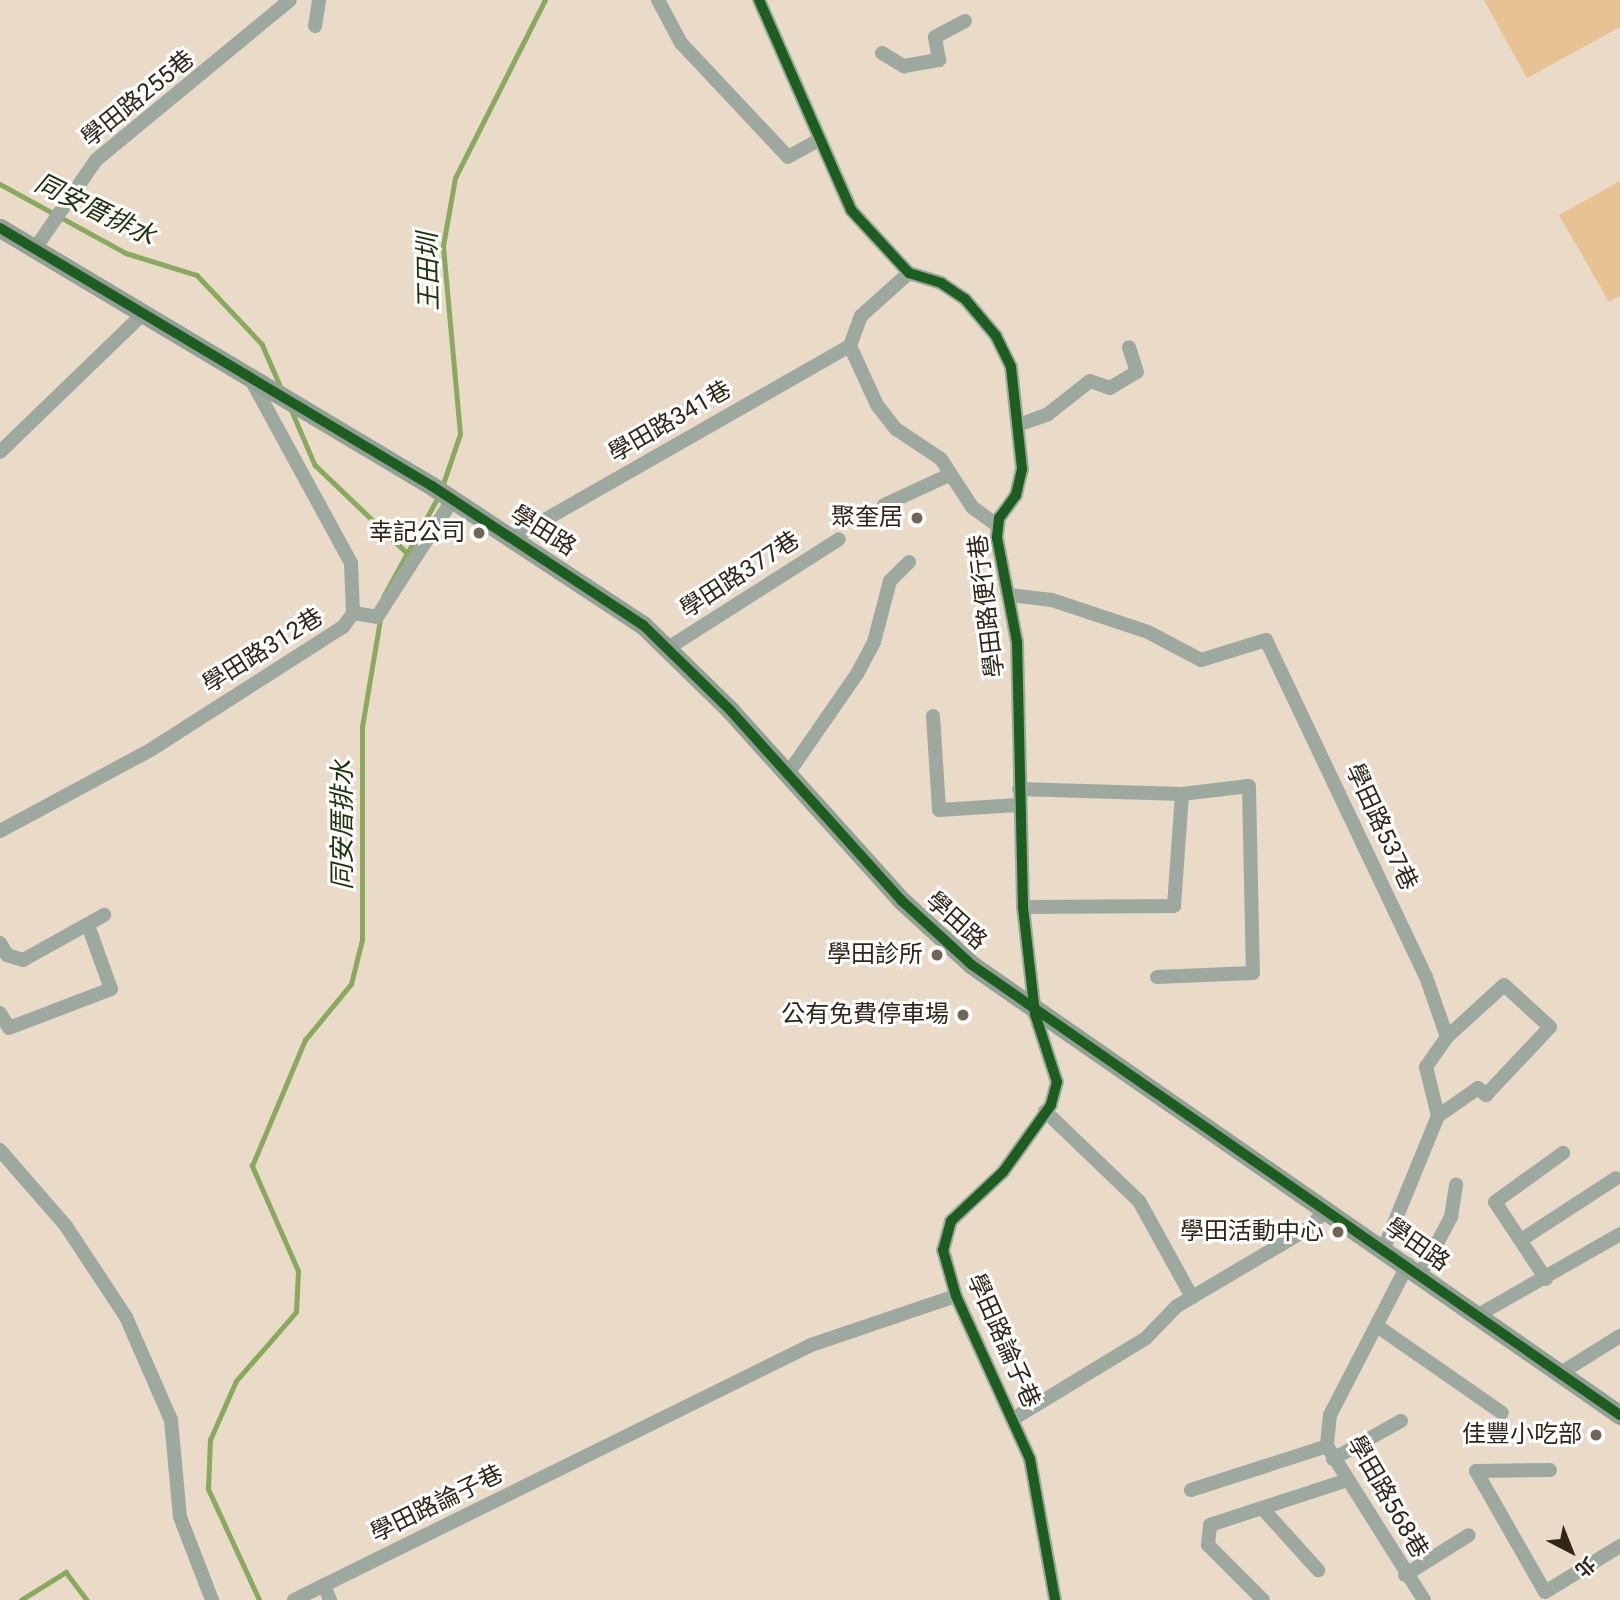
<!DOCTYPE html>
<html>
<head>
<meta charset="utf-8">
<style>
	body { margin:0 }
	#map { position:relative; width:1620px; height:1600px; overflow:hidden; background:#e9dbc8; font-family:Roboto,"Noto Sans TC",sans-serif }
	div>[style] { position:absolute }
	.green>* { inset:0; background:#e7c393 }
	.stream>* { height:4.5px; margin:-2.25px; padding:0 2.25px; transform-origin:2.25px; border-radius:2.25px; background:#89aa5e }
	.minor>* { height:14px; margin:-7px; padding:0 7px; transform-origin:7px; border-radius:7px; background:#9da99f }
	.secondary>* { height:19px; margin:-9.5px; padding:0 9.5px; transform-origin:9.5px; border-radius:9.5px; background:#94a095 }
	.cycleway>* { height:10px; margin:-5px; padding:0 5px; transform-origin:5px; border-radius:5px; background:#1b5e20 }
	.dots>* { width:19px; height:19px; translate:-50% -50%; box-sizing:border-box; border:4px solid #fff; border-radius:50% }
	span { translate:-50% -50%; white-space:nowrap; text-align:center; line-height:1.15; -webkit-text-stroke:6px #fff; paint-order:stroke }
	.street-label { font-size:24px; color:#2f2518 }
	.poi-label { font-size:24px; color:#2f2518 }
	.right { translate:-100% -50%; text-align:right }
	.water-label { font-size:26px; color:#1e330a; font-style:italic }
	.north { position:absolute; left:1536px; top:1516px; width:70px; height:70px; -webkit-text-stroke:5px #fff; paint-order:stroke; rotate:138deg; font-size:19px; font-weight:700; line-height:28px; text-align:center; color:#2f2518 }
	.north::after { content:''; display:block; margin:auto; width:24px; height:32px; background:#2f2518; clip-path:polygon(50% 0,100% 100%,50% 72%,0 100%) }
</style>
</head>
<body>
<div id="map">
	<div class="green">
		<div style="clip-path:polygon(1484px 0,1620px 0,1620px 27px,1527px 78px)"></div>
		<div style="clip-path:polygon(1620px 181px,1620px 296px,1609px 302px,1559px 215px)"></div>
	</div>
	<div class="stream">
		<div style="left:0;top:184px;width:144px;rotate:28.7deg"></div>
		<div style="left:126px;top:253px;width:74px;rotate:17.2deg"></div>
		<div style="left:197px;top:275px;width:95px;rotate:46.7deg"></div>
		<div style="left:262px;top:344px;width:48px;rotate:66.6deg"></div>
		<div style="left:291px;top:409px;width:61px;rotate:66.8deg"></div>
		<div style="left:315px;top:465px;width:126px;rotate:43.7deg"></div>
		<div style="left:442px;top:487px;width:56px;rotate:-71.2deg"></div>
		<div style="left:460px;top:434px;width:189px;rotate:-95.2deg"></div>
		<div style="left:443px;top:246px;width:69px;rotate:-80deg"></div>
		<div style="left:455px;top:178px;width:199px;rotate:-63.2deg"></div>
		<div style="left:383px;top:597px;width:116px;rotate:-61.2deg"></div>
		<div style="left:21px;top:1600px;width:53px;rotate:-31.9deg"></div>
		<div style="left:66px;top:1572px;width:35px;rotate:53deg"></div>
		<div style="left:259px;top:1600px;width:122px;rotate:-114.7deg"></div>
		<div style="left:208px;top:1489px;width:49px;rotate:-87.7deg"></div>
		<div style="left:210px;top:1440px;width:64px;rotate:-66.2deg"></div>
		<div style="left:236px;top:1381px;width:91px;rotate:-49deg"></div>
		<div style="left:296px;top:1312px;width:41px;rotate:-87.2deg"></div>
		<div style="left:298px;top:1271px;width:115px;rotate:-113.7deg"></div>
		<div style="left:252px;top:1166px;width:137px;rotate:-67.2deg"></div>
		<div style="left:305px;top:1040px;width:72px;rotate:-50.6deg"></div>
		<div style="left:351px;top:984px;width:45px;rotate:-76deg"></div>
		<div style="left:362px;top:940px;width:213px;rotate:-90deg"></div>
		<div style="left:362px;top:727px;width:109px;rotate:-80.5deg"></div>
	</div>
	<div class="minor">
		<div style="left:658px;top:0;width:49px;rotate:61.9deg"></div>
		<div style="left:681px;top:43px;width:156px;rotate:46.8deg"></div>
		<div style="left:788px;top:157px;width:33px;rotate:-29deg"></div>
		<div style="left:759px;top:0;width:229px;rotate:66.3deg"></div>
		<div style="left:851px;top:210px;width:86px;rotate:47.4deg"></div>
		<div style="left:909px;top:273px;width:34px;rotate:17deg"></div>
		<div style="left:941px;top:283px;width:29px;rotate:34deg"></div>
		<div style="left:965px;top:299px;width:48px;rotate:50deg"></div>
		<div style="left:996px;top:336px;width:34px;rotate:64deg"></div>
		<div style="left:1011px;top:367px;width:103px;rotate:83.8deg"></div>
		<div style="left:1022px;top:469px;width:27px;rotate:103deg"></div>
		<div style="left:1016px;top:495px;width:29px;rotate:126deg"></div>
		<div style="left:999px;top:518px;width:20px;rotate:96deg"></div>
		<div style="left:997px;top:538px;width:106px;rotate:79.1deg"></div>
		<div style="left:1017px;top:642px;width:265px;rotate:88.7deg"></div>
		<div style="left:1023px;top:907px;width:108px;rotate:83.6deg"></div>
		<div style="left:1035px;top:1014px;width:71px;rotate:72.1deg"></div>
		<div style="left:1057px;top:1082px;width:24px;rotate:105deg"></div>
		<div style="left:1051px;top:1105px;width:82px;rotate:125.6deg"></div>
		<div style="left:1003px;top:1172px;width:71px;rotate:136.7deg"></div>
		<div style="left:951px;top:1221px;width:30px;rotate:105deg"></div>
		<div style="left:943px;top:1250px;width:48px;rotate:74.2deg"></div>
		<div style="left:956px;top:1296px;width:179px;rotate:65.6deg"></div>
		<div style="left:1030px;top:1459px;width:143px;rotate:79.9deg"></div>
		<div style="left:315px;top:26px;width:26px;rotate:-81deg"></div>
		<div style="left:882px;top:53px;width:26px;rotate:31deg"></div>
		<div style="left:904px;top:66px;width:36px;rotate:-10deg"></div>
		<div style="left:939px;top:60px;width:23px;rotate:-100deg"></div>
		<div style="left:935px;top:37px;width:34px;rotate:-28deg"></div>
		<div style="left:34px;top:250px;width:109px;rotate:-55.4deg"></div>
		<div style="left:96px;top:160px;width:251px;rotate:-39.5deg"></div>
		<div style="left:850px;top:346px;width:65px;rotate:65.4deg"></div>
		<div style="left:877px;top:405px;width:31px;rotate:52deg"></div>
		<div style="left:896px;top:429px;width:54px;rotate:33.7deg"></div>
		<div style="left:941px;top:459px;width:57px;rotate:57.1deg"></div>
		<div style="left:972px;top:507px;width:32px;rotate:36deg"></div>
		<div style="left:1021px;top:424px;width:29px;rotate:-20deg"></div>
		<div style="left:1048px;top:414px;width:53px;rotate:-38.2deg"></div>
		<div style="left:1090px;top:381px;width:21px;rotate:19deg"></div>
		<div style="left:1110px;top:388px;width:31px;rotate:-31deg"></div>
		<div style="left:1137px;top:372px;width:26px;rotate:-108deg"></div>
		<div style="left:0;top:452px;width:199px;rotate:-44deg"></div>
		<div style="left:884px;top:505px;width:72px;rotate:-24.8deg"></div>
		<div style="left:513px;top:538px;width:388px;rotate:-29.7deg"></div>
		<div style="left:850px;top:346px;width:32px;rotate:-70deg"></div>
		<div style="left:861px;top:316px;width:64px;rotate:-41.9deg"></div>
		<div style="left:1010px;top:595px;width:42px;rotate:6.8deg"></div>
		<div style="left:1052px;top:600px;width:101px;rotate:18.4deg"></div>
		<div style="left:1148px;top:632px;width:60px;rotate:27.8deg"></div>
		<div style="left:1201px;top:660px;width:68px;rotate:-17.1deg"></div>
		<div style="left:1266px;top:640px;width:373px;rotate:64.6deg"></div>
		<div style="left:1426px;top:977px;width:64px;rotate:70.7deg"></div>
		<div style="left:1447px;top:1037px;width:37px;rotate:125deg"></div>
		<div style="left:1426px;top:1067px;width:50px;rotate:76.2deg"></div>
		<div style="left:353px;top:613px;width:24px;rotate:9deg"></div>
		<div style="left:377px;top:617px;width:140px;rotate:-57.2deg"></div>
		<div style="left:665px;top:650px;width:206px;rotate:-32.5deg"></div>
		<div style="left:933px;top:716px;width:94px;rotate:86.3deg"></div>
		<div style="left:939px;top:810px;width:80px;rotate:-3.6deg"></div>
		<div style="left:787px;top:775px;width:123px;rotate:-55.3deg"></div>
		<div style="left:857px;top:674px;width:36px;rotate:-62deg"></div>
		<div style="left:874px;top:642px;width:63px;rotate:-75.3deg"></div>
		<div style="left:890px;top:581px;width:27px;rotate:-45deg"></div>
		<div style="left:1019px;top:789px;width:163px;rotate:1.8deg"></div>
		<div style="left:1182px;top:794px;width:67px;rotate:-6.8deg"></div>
		<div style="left:1249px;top:786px;width:187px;rotate:88.8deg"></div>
		<div style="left:1253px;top:973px;width:96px;rotate:177.6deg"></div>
		<div style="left:0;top:831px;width:173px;rotate:-28.3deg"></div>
		<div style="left:152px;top:749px;width:227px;rotate:-32.6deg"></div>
		<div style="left:343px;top:627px;width:17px;rotate:-54deg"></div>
		<div style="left:353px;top:613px;width:50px;rotate:-92.3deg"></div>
		<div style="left:351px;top:563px;width:211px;rotate:-118.6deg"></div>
		<div style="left:1023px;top:907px;width:151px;rotate:-0.4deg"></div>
		<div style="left:1174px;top:906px;width:112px;rotate:-85.9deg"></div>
		<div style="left:0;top:943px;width:14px;rotate:60deg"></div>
		<div style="left:7px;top:955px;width:17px;rotate:17deg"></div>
		<div style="left:23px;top:960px;width:93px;rotate:-29.1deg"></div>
		<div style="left:0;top:1013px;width:17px;rotate:59deg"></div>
		<div style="left:9px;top:1028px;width:109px;rotate:-20.9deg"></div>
		<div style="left:111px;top:989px;width:68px;rotate:-109.8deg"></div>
		<div style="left:1045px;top:1111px;width:130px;rotate:43.8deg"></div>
		<div style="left:1139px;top:1201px;width:110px;rotate:61.1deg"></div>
		<div style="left:0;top:1150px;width:101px;rotate:49deg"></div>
		<div style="left:66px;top:1226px;width:109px;rotate:56.6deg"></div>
		<div style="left:126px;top:1317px;width:112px;rotate:66.4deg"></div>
		<div style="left:171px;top:1420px;width:97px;rotate:84.7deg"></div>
		<div style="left:180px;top:1517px;width:89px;rotate:68.9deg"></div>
		<div style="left:1521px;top:1240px;width:113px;rotate:-33.1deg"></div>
		<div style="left:1384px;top:1248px;width:143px;rotate:-67.8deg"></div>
		<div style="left:1438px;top:1116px;width:49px;rotate:-35deg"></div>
		<div style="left:1478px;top:1088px;width:11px;rotate:41deg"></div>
		<div style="left:1486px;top:1095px;width:93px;rotate:-46.7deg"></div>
		<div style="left:1550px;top:1027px;width:62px;rotate:-137.6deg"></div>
		<div style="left:1504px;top:985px;width:77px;rotate:137.6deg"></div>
		<div style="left:1408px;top:1264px;width:170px;rotate:117.3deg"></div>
		<div style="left:1330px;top:1415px;width:31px;rotate:96deg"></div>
		<div style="left:1327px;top:1446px;width:182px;rotate:57.8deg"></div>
		<div style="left:1421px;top:1273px;width:64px;rotate:-61.8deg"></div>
		<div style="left:1451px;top:1217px;width:33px;rotate:-81deg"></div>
		<div style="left:1546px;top:1279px;width:92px;rotate:-123.5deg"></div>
		<div style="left:1495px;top:1202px;width:84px;rotate:-35.8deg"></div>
		<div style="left:1480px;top:1314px;width:161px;rotate:-29.7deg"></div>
		<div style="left:1377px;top:1326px;width:152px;rotate:34.8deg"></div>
		<div style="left:1564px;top:1371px;width:66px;rotate:-32deg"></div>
		<div style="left:1013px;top:1419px;width:156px;rotate:-31.3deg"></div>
		<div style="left:1146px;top:1338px;width:45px;rotate:-45.9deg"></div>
		<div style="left:1177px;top:1306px;width:153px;rotate:-30.6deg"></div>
		<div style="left:1309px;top:1228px;width:26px;rotate:-47deg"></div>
		<div style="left:1333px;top:1459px;width:78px;rotate:-29.2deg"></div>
		<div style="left:1550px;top:1470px;width:74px;rotate:179.2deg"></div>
		<div style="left:1476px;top:1471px;width:139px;rotate:60.3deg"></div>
		<div style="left:1545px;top:1592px;width:88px;rotate:-31.5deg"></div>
		<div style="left:1191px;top:1490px;width:143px;rotate:-17.9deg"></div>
		<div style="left:1262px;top:1508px;width:84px;rotate:47.9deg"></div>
		<div style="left:1405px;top:1575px;width:75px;rotate:-32deg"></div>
		<div style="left:324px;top:1585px;width:16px;rotate:68deg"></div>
		<div style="left:294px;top:1600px;width:576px;rotate:-26.25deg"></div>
		<div style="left:811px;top:1345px;width:153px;rotate:-18.7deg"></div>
		<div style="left:1263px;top:1600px;width:78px;rotate:-135deg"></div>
		<div style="left:1208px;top:1545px;width:20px;rotate:-84deg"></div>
		<div style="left:1210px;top:1525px;width:142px;rotate:-18.1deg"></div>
	</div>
	<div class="secondary">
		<div style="left:0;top:228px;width:503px;rotate:30.85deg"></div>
		<div style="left:432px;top:486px;width:253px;rotate:33.4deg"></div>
		<div style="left:643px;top:625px;width:122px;rotate:44.3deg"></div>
		<div style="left:730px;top:710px;width:256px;rotate:48deg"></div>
		<div style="left:901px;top:900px;width:96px;rotate:42.5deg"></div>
		<div style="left:972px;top:965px;width:789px;rotate:34.78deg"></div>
	</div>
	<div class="cycleway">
		<div style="left:759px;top:0;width:229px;rotate:66.3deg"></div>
		<div style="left:851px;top:210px;width:86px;rotate:47.4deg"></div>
		<div style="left:909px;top:273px;width:34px;rotate:17deg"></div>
		<div style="left:941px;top:283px;width:29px;rotate:34deg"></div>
		<div style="left:965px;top:299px;width:48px;rotate:50deg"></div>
		<div style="left:996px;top:336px;width:34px;rotate:64deg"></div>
		<div style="left:1011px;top:367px;width:103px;rotate:83.8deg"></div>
		<div style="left:1022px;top:469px;width:27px;rotate:103deg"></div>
		<div style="left:1016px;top:495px;width:29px;rotate:126deg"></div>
		<div style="left:999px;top:518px;width:20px;rotate:96deg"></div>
		<div style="left:997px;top:538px;width:106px;rotate:79.1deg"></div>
		<div style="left:1017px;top:642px;width:265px;rotate:88.7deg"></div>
		<div style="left:1023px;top:907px;width:108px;rotate:83.6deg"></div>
		<div style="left:1035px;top:1014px;width:71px;rotate:72.1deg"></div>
		<div style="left:1057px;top:1082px;width:24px;rotate:105deg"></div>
		<div style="left:1051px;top:1105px;width:82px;rotate:125.6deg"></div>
		<div style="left:1003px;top:1172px;width:71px;rotate:136.7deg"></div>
		<div style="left:951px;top:1221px;width:30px;rotate:105deg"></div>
		<div style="left:943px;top:1250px;width:48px;rotate:74.2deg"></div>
		<div style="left:956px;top:1296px;width:179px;rotate:65.6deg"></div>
		<div style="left:1030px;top:1459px;width:143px;rotate:79.9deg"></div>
		<div style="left:0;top:228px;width:503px;rotate:30.85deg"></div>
		<div style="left:432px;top:486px;width:253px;rotate:33.4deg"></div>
		<div style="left:643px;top:625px;width:122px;rotate:44.3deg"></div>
		<div style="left:730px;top:710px;width:256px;rotate:48deg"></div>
		<div style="left:901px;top:900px;width:96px;rotate:42.5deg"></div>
		<div style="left:972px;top:965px;width:789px;rotate:34.78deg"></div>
	</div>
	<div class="dots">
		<div style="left:917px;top:518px;background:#706556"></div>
		<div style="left:479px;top:533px;background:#706556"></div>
		<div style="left:937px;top:955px;background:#706556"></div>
		<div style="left:963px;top:1015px;background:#706556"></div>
		<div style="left:1338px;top:1232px;background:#706556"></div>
		<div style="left:1596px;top:1435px;background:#706556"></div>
	</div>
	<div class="street-label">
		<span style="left:138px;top:99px;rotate:-39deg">學田路255巷</span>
		<span style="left:670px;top:422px;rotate:-30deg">學田路341巷</span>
		<span style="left:543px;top:531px;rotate:32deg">學田路</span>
		<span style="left:740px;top:575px;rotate:-33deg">學田路377巷</span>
		<span style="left:987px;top:606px;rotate:-97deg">學田路便行巷</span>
		<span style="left:263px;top:651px;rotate:-32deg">學田路312巷</span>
		<span style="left:1381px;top:827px;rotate:65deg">學田路537巷</span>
		<span style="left:956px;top:921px;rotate:42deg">學田路</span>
		<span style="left:1417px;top:1245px;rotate:35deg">學田路</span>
		<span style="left:1003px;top:1341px;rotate:66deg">學田路論子巷</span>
		<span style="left:1387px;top:1497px;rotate:60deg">學田路568巷</span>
		<span style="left:437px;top:1504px;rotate:-26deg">學田路論子巷</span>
	</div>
	<div class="poi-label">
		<span class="right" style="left:903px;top:518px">聚奎居</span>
		<span class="right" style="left:465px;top:533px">幸記公司</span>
		<span class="right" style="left:923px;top:955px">學田診所</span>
		<span class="right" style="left:949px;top:1015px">公有免費停車場</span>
		<span class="right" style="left:1324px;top:1232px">學田活動中心</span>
		<span class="right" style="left:1582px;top:1435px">佳豐小吃部</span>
	</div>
	<div class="water-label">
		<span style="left:95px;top:210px;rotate:26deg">同安厝排水</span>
		<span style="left:429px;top:272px;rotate:-91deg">王田圳</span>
		<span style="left:343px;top:825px;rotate:-90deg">同安厝排水</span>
	</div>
	<div class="north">北</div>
</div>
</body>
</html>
